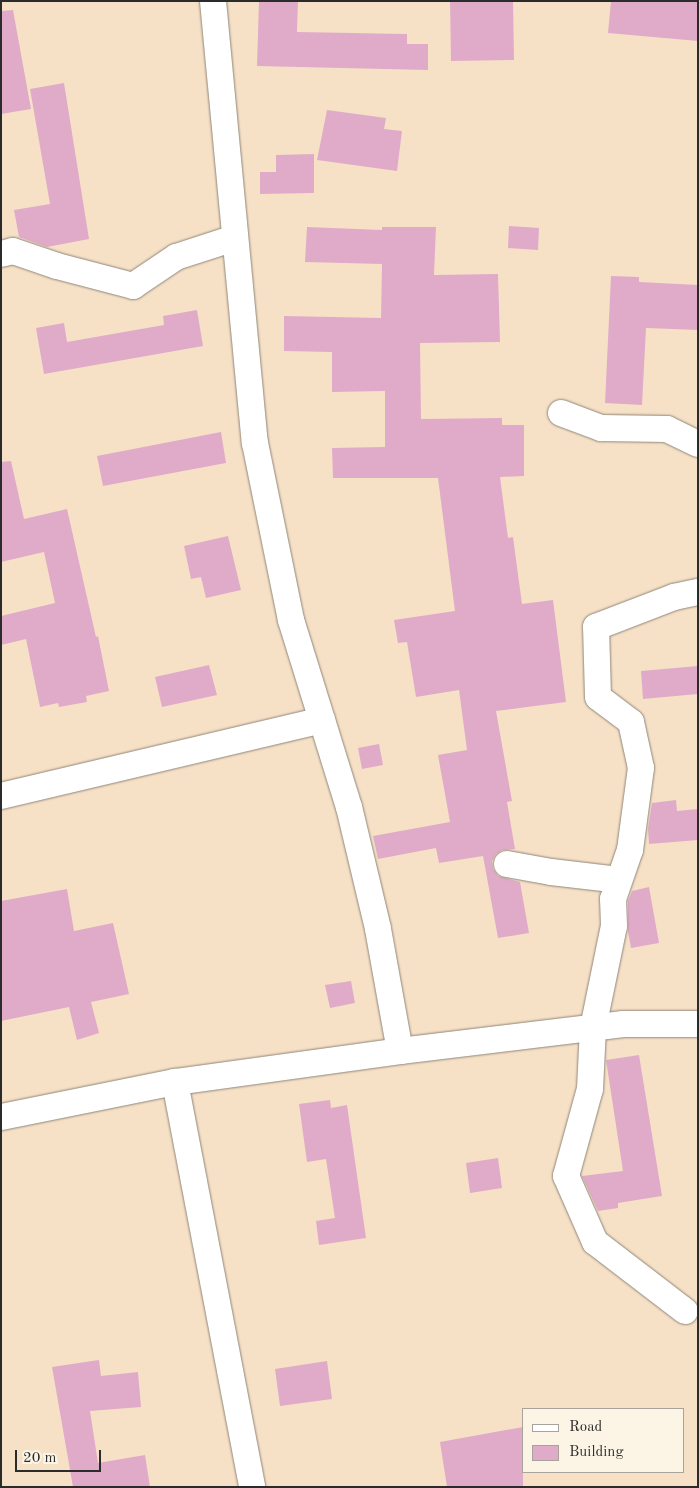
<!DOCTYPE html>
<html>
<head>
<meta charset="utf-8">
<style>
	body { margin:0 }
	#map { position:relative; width:699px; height:1488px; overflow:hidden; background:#f6e1c7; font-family:"Old Standard TT",serif }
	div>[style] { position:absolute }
	.building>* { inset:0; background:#e0abc8 }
	.roads { filter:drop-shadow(0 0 1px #908679) drop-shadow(0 0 1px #908679) }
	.minor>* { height:26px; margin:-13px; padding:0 13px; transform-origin:13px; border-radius:13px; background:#fff }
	span { translate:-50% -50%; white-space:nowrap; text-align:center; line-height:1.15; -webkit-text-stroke:4px #fcf5e5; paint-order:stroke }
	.frame { position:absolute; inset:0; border:2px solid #2b2b2b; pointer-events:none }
	.legend { position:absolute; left:522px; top:1408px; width:162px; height:65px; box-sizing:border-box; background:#fcf5e5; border:1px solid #a8a49b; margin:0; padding:6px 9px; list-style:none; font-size:15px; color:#2b2b2b }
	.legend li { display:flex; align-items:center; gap:10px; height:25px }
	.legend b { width:25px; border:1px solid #a8a49b }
	.scale { position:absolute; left:15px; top:1450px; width:86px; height:22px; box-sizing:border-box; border:2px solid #2b2b2b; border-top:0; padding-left:6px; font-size:15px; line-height:18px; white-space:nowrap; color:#2b2b2b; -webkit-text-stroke:4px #fcf5e5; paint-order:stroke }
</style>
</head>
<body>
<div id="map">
	<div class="building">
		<div style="clip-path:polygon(259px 1px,298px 1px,297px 32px,407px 34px,407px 44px,428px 44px,428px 70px,257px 66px)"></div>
		<div style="clip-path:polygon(450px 1px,513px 1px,514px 60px,451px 61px)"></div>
		<div style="clip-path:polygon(611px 1px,698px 1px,698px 41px,608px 33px)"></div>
		<div style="clip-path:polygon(13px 10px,31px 109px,1px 114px,1px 11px)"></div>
		<div style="clip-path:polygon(64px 83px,89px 239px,47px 247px,19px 237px,14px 210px,50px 204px,30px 89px)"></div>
		<div style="clip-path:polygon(327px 110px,386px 118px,384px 129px,402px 131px,397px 171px,317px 160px)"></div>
		<div style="clip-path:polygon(314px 154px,314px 193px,260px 194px,260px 172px,276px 172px,276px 155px)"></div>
		<div style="clip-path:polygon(509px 226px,539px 228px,538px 250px,508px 248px)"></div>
		<div style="clip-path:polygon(307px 227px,382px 230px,382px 227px,436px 227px,434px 275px,498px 274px,500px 342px,420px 343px,421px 419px,502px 418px,502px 425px,524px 425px,524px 476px,500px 477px,508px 538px,513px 537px,522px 604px,553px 600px,566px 702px,496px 711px,512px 801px,507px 802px,515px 849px,502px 850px,496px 854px,492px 861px,493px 869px,498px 876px,520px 882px,529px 933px,498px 938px,483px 856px,439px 863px,436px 848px,378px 859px,373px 836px,450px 822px,438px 755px,467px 750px,459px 690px,416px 697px,407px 642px,398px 643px,394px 620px,455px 611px,438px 478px,333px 478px,332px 448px,385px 447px,385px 391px,332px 392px,332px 352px,284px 351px,284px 316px,381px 318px,382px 264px,305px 262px)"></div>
		<div style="clip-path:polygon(611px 276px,639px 277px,639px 282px,698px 285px,698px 330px,646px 328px,642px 405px,605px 403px)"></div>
		<div style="clip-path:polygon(197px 310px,203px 346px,44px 374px,36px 328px,64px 323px,67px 342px,164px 325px,163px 316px)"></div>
		<div style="clip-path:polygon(221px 432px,226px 463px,103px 486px,97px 456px)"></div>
		<div style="clip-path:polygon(11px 461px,24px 519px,67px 509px,96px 637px,98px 636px,109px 691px,86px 696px,87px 702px,59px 707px,58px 703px,40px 707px,26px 639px,1px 645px,1px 616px,55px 603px,44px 552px,1px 562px,1px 462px)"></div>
		<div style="clip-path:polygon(228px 536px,241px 590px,206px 598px,201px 577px,191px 579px,184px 546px)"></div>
		<div style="clip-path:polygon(209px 665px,217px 695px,162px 707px,155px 677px)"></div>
		<div style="clip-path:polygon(698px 666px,698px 694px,643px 699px,641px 671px)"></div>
		<div style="clip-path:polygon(379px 744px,383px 765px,362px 769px,358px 748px)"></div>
		<div style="clip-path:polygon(676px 800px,677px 811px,698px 809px,698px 840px,649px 844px,648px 829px,652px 803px)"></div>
		<div style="clip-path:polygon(649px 887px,659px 943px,631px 948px,628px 932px,628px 901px,632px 891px)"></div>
		<div style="clip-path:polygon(67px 889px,74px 931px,113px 923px,129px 994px,91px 1002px,99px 1033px,77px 1040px,69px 1007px,1px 1021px,1px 901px)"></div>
		<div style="clip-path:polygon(351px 981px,355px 1003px,330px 1008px,325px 985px)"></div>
		<div style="clip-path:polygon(639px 1055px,662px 1196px,618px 1203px,618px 1208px,598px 1211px,582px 1176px,623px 1171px,606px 1060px)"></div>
		<div style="clip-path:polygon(330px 1100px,331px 1108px,347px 1105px,366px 1238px,319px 1245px,316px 1221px,335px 1218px,326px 1159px,307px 1162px,299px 1104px)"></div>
		<div style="clip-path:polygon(498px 1158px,502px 1188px,470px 1193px,466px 1163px)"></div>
		<div style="clip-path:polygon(99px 1360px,101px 1376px,138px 1372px,141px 1407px,90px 1411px,98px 1463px,145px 1455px,150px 1487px,73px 1487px,52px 1367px)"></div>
		<div style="clip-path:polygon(327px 1361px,332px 1399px,280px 1406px,275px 1369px)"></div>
		<div style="clip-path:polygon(523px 1427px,523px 1487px,447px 1487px,440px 1442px)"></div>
	</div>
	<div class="roads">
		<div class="minor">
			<div style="left:213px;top:1px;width:444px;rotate:84.6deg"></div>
			<div style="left:255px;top:443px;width:181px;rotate:78.5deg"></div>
			<div style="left:291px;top:620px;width:196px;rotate:72.8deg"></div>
			<div style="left:349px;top:807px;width:125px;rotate:76.6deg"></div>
			<div style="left:378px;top:929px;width:124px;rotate:79.8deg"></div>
			<div style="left:1px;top:254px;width:12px;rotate:-14deg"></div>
			<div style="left:13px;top:251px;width:46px;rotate:18.8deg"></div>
			<div style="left:57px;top:266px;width:79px;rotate:14.7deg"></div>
			<div style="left:133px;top:286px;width:52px;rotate:-34deg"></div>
			<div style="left:176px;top:257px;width:62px;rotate:-17.9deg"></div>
			<div style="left:561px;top:413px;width:43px;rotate:20.6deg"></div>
			<div style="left:601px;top:428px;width:66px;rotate:0.9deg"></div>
			<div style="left:667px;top:429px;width:34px;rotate:26deg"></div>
			<div style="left:1px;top:796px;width:330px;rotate:-13.3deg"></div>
			<div style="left:507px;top:864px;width:45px;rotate:10.3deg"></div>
			<div style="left:551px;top:872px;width:68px;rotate:6.7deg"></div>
			<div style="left:175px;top:1082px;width:412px;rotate:79.2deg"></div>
			<div style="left:1px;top:1117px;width:177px;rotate:-11.4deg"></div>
			<div style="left:175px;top:1082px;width:227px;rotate:-7.8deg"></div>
			<div style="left:400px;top:1051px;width:225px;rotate:-6.9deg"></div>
			<div style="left:623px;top:1024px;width:75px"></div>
			<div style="left:685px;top:1311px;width:113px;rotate:-142.5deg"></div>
			<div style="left:595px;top:1242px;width:72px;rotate:-113.7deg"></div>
			<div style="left:566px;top:1176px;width:90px;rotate:-74.6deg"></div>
			<div style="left:590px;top:1089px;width:61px;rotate:-87.2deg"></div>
			<div style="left:593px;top:1028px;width:104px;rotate:-78.4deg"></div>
			<div style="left:614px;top:926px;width:27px;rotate:-92deg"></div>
			<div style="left:613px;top:899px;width:52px;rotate:-70.9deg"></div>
			<div style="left:630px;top:850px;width:83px;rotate:-82.4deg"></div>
			<div style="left:641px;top:768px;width:47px;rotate:-102.3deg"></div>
			<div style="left:631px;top:722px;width:41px;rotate:-142.9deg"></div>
			<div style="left:598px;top:697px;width:70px;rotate:-91.6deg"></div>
			<div style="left:596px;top:627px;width:84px;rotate:-21deg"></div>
			<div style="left:674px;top:597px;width:25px;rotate:-12deg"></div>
		</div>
	</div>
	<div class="frame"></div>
	<ul class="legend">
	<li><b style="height:6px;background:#fff"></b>Road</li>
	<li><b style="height:14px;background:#e0abc8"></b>Building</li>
	</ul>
	<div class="scale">20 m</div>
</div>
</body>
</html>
